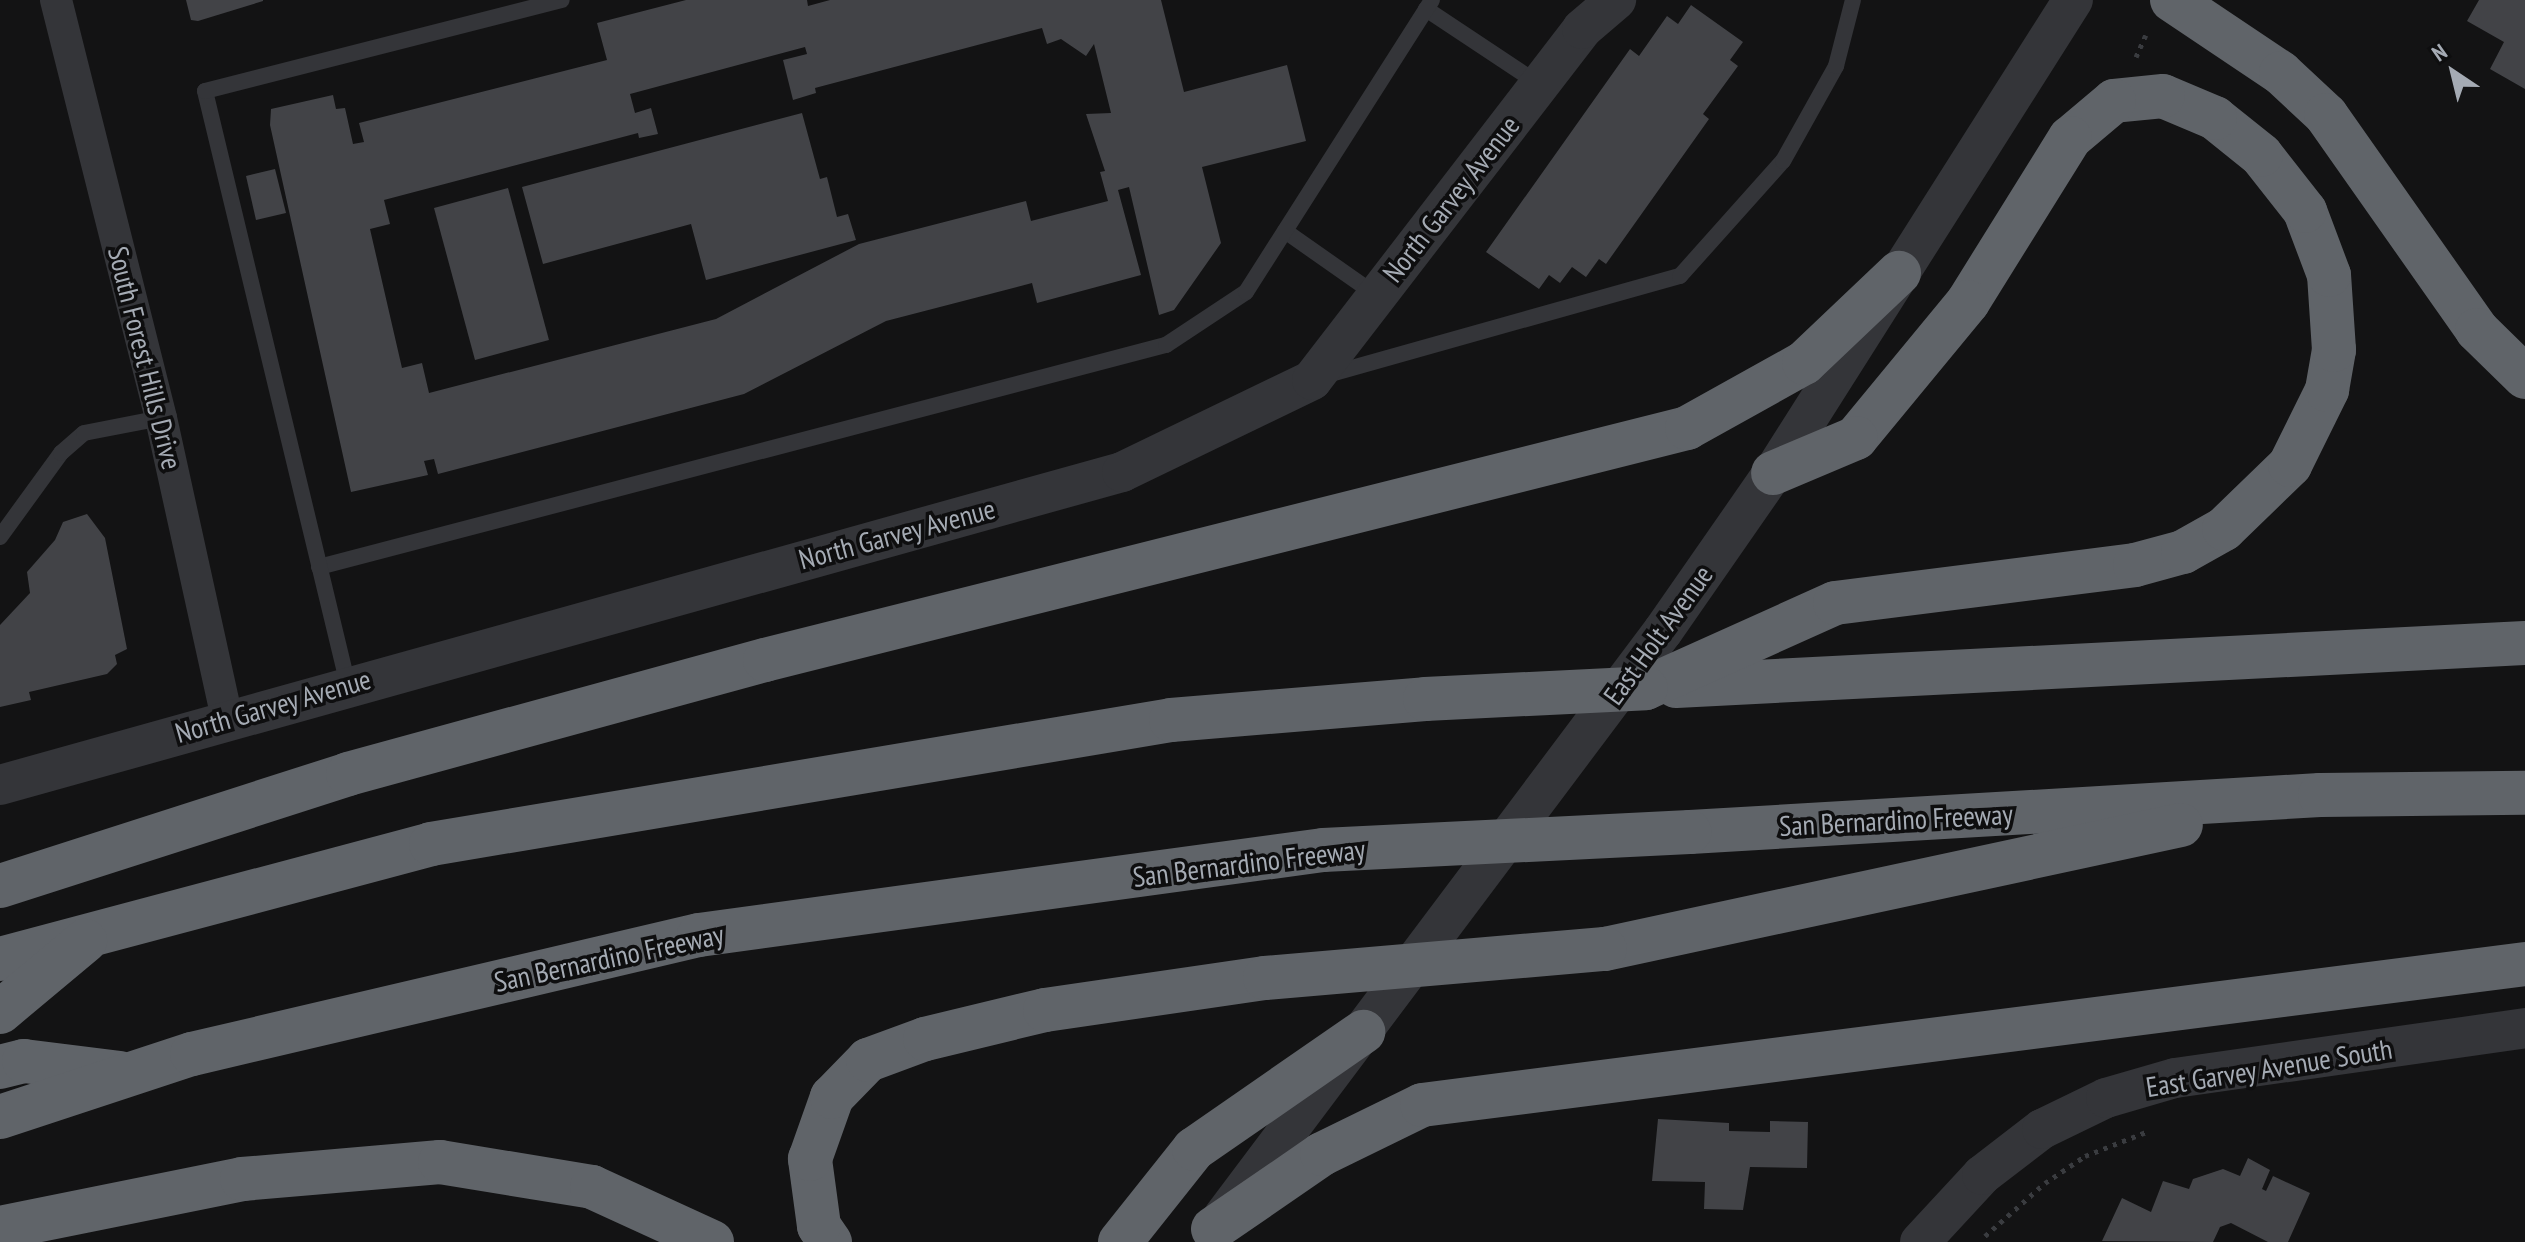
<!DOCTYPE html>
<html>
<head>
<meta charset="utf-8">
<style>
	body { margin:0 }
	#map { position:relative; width:2525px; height:1242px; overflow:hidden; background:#131314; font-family:"PT Sans Narrow",sans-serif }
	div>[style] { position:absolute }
	.building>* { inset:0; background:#424347 }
	.path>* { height:5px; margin-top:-2.5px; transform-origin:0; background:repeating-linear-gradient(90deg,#3a3c40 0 4px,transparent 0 10px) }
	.service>* { height:16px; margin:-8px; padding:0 8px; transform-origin:8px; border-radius:8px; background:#343539 }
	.minor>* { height:32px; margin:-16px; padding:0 16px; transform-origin:16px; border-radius:16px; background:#343539 }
	.tertiary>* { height:40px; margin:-20px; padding:0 20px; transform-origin:20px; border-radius:20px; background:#343539 }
	.motorway>* { height:44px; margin:-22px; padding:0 22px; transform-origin:22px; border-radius:22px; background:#606469 }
	.motorway-bridge>* { height:44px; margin:-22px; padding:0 22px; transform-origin:22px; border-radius:22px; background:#606469 }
	span { translate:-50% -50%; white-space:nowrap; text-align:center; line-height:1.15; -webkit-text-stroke:7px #0e0e0f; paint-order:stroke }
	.street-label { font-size:28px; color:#a5abb4 }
	.north { position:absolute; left:2413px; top:32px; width:80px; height:80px; -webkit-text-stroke:6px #0e0e0f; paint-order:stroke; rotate:325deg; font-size:22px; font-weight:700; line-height:32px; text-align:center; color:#a5abb4 }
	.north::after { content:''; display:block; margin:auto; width:28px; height:36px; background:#a5abb4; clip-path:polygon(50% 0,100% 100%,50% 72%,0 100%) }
</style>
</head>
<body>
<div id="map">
	<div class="building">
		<div style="clip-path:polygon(186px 0,263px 0,263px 1px,198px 21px,191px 20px)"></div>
		<div style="clip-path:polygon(evenodd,686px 0,807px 0,808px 6px,830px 0,1161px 0,1184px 92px,1287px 65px,1306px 141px,1202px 167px,1221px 243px,1174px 310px,1159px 315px,1129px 187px,1118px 190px,1141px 275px,1037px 303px,1032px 283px,886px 321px,744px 394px,438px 474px,434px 459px,424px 461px,428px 475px,351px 492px,270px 125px,271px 109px,333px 95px,336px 109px,345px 108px,353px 144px,364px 142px,359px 123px,607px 60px,597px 23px,686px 0,1042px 28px,1047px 44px,1061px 39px,1086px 56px,1094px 44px,1111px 113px,1086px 114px,1105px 171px,1100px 172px,1108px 201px,1031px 221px,1026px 201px,859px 244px,716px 319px,429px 393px,422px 363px,402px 368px,370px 229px,390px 224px,384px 200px,638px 133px,639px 138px,658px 134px,651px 108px,635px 113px,630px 94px,805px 47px,807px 54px,783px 60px,793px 100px,816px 93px,815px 88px,1042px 28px)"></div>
		<div style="clip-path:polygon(2479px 0,2525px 0,2525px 89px,2490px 69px,2504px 42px,2467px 21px)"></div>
		<div style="clip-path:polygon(1691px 5px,1743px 42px,1730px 60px,1738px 66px,1703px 114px,1709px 119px,1606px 264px,1599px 259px,1586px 277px,1572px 267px,1560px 283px,1549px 275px,1539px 289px,1486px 252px,1630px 49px,1639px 56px,1667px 16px,1678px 24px)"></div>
		<div style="clip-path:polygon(802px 113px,820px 179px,827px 177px,837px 217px,848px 214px,856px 240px,706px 280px,691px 224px,543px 264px,522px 187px)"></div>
		<div style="clip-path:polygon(275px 169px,286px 213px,256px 220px,246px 176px)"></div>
		<div style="clip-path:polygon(508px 188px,549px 340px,475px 360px,434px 208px)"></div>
		<div style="clip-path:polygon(87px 514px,105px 538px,127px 649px,115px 655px,117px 664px,107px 674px,29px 692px,31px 700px,0 707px,0 625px,30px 593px,27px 572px,55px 540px,63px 522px)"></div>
		<div style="clip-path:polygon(1658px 1119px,1729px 1123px,1729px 1131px,1770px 1132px,1770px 1121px,1808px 1122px,1807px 1168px,1750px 1167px,1743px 1210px,1704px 1209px,1705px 1182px,1652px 1181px)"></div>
		<div style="clip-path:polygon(2248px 1158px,2270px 1170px,2262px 1189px,2266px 1191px,2273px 1176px,2310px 1193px,2288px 1242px,2268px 1242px,2231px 1223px,2220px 1227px,2213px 1242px,2102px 1241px,2122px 1198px,2151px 1212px,2163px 1181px,2189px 1189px,2193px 1179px,2223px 1169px,2240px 1176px)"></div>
	</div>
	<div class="path">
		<div style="left:2136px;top:57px;width:24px;rotate:-66deg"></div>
		<div style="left:1985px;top:1236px;width:80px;rotate:-41.5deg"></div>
		<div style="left:2045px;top:1183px;width:48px;rotate:-34deg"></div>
		<div style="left:2085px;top:1156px;width:66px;rotate:-21.5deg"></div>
	</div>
	<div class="service">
		<div style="left:1426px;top:9px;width:136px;rotate:33.6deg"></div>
		<div style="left:1285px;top:231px;width:111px;rotate:35.1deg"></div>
		<div style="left:1327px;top:375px;width:367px;rotate:-15.7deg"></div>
		<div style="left:1680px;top:276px;width:154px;rotate:-48.2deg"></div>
		<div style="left:1783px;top:161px;width:109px;rotate:-60.8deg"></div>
		<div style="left:1836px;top:66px;width:68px;rotate:-75.6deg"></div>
		<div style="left:0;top:537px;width:104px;rotate:-54deg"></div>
		<div style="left:61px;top:453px;width:30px;rotate:-41deg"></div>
		<div style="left:84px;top:433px;width:78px;rotate:-11deg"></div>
		<div style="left:319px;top:567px;width:876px;rotate:-14.69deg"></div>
		<div style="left:1166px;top:345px;width:96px;rotate:-33.5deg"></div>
		<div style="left:1246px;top:292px;width:346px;rotate:-57.5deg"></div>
		<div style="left:348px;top:685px;width:611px;rotate:-103.54deg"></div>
		<div style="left:205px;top:91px;width:368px;rotate:-14.3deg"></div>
	</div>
	<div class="minor">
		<div style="left:56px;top:0;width:431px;rotate:75.9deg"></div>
		<div style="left:161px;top:418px;width:307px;rotate:77.6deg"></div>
	</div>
	<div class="tertiary">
		<div style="left:0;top:785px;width:1165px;rotate:-15.59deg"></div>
		<div style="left:1122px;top:472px;width:211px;rotate:-25.8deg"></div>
		<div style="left:1312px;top:380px;width:443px;rotate:-52.4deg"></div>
		<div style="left:1582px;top:29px;width:45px;rotate:-40.5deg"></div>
		<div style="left:1223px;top:1217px;width:733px;rotate:-53.1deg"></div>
		<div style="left:1663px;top:631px;width:193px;rotate:-55.2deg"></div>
		<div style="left:1773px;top:473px;width:560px;rotate:-57.62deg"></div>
		<div style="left:1920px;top:1242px;width:91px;rotate:-47.2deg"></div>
		<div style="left:1982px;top:1175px;width:76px;rotate:-37.5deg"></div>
		<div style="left:2042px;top:1129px;width:71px;rotate:-25.8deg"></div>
		<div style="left:2106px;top:1098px;width:72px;rotate:-16.2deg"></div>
		<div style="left:2175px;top:1078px;width:354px;rotate:-8.1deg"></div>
	</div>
	<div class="motorway">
		<div style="left:2172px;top:0;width:131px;rotate:33.8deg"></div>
		<div style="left:2281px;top:73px;width:62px;rotate:43deg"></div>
		<div style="left:2326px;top:115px;width:263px;rotate:54.9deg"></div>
		<div style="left:2477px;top:330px;width:67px;rotate:44.4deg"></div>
		<div style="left:1676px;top:686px;width:850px;rotate:-2.9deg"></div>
		<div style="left:1646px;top:688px;width:207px;rotate:-24.2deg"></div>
		<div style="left:1835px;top:603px;width:302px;rotate:-7.2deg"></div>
		<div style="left:2135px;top:565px;width:50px;rotate:-15.2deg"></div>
		<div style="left:2183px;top:552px;width:47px;rotate:-29.3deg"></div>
		<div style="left:2224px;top:529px;width:92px;rotate:-44.1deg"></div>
		<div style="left:2290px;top:465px;width:84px;rotate:-63.7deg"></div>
		<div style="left:2327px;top:390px;width:41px;rotate:-80.1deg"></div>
		<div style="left:2334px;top:350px;width:75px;rotate:-93.8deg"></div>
		<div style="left:2329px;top:275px;width:68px;rotate:-110.6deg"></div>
		<div style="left:2305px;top:211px;width:71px;rotate:-128.2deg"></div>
		<div style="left:2261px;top:155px;width:59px;rotate:-141.2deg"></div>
		<div style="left:2215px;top:118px;width:56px;rotate:-157.1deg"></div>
		<div style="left:2163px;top:96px;width:49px;rotate:174.2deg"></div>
		<div style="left:2114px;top:101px;width:57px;rotate:139.9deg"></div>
		<div style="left:2070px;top:138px;width:193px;rotate:121.9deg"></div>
		<div style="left:1968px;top:302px;width:176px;rotate:129.5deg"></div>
		<div style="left:1856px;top:438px;width:90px;rotate:157.1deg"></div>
		<div style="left:1690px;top:832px;width:631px;rotate:-3.36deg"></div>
		<div style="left:2320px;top:795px;width:205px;rotate:-0.6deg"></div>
		<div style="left:0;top:886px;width:366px;rotate:-17.8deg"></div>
		<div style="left:348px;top:774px;width:432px;rotate:-15.3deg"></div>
		<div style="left:765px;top:660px;width:951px;rotate:-14.12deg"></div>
		<div style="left:1687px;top:428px;width:134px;rotate:-29.1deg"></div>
		<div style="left:1804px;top:363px;width:131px;rotate:-43.5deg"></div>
		<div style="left:1605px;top:949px;width:589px;rotate:-12.15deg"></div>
		<div style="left:0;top:959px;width:446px;rotate:-14.9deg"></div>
		<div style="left:431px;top:844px;width:750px;rotate:-9.51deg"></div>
		<div style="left:1171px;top:720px;width:255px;rotate:-4.7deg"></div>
		<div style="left:0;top:1012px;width:111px;rotate:-39.9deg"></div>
		<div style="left:0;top:1067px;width:25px;rotate:-14deg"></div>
		<div style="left:24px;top:1061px;width:97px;rotate:7.1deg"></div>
		<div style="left:0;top:1117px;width:202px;rotate:-18.2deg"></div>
		<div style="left:192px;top:1054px;width:521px;rotate:-13.21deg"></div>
		<div style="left:699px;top:935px;width:630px;rotate:-7.76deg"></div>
		<div style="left:0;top:1228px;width:247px;rotate:-11.4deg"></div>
		<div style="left:242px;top:1179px;width:199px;rotate:-4.9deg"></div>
		<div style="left:440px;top:1162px;width:154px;rotate:9.3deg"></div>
		<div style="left:592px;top:1187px;width:132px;rotate:24.6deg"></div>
		<div style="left:1213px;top:1229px;width:132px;rotate:-34.5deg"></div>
		<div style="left:1322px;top:1154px;width:111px;rotate:-26.1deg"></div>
		<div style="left:1422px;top:1105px;width:1112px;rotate:-7.28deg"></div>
		<div style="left:830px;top:1242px;width:19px;rotate:-125deg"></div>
		<div style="left:819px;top:1226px;width:68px;rotate:-97.7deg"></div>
		<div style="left:810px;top:1159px;width:66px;rotate:-70.5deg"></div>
		<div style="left:832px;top:1097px;width:52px;rotate:-45.8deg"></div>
		<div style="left:868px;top:1060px;width:61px;rotate:-20.2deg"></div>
		<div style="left:925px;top:1039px;width:123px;rotate:-13.6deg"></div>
		<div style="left:1045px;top:1010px;width:222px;rotate:-8.3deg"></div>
		<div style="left:1120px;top:1242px;width:119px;rotate:-51.5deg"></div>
		<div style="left:1194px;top:1149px;width:206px;rotate:-34.7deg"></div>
	</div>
	<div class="motorway-bridge">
		<div style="left:1425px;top:699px;width:221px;rotate:-2.8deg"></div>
		<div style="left:1323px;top:850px;width:367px;rotate:-2.8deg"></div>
		<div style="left:1265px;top:978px;width:341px;rotate:-4.9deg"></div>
	</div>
	<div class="street-label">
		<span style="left:1451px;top:199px;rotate:-52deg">North Garvey Avenue</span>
		<span style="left:145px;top:358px;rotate:76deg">South Forest Hills Drive</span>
		<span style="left:897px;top:534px;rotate:-15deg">North Garvey Avenue</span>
		<span style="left:1658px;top:635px;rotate:-54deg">East Holt Avenue</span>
		<span style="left:273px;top:706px;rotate:-16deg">North Garvey Avenue</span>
		<span style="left:1896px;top:820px;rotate:-3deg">San Bernardino Freeway</span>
		<span style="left:1249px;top:863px;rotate:-7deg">San Bernardino Freeway</span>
		<span style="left:609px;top:958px;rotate:-12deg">San Bernardino Freeway</span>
		<span style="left:2269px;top:1068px;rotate:-9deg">East Garvey Avenue South</span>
	</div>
	<div class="north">N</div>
</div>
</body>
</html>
